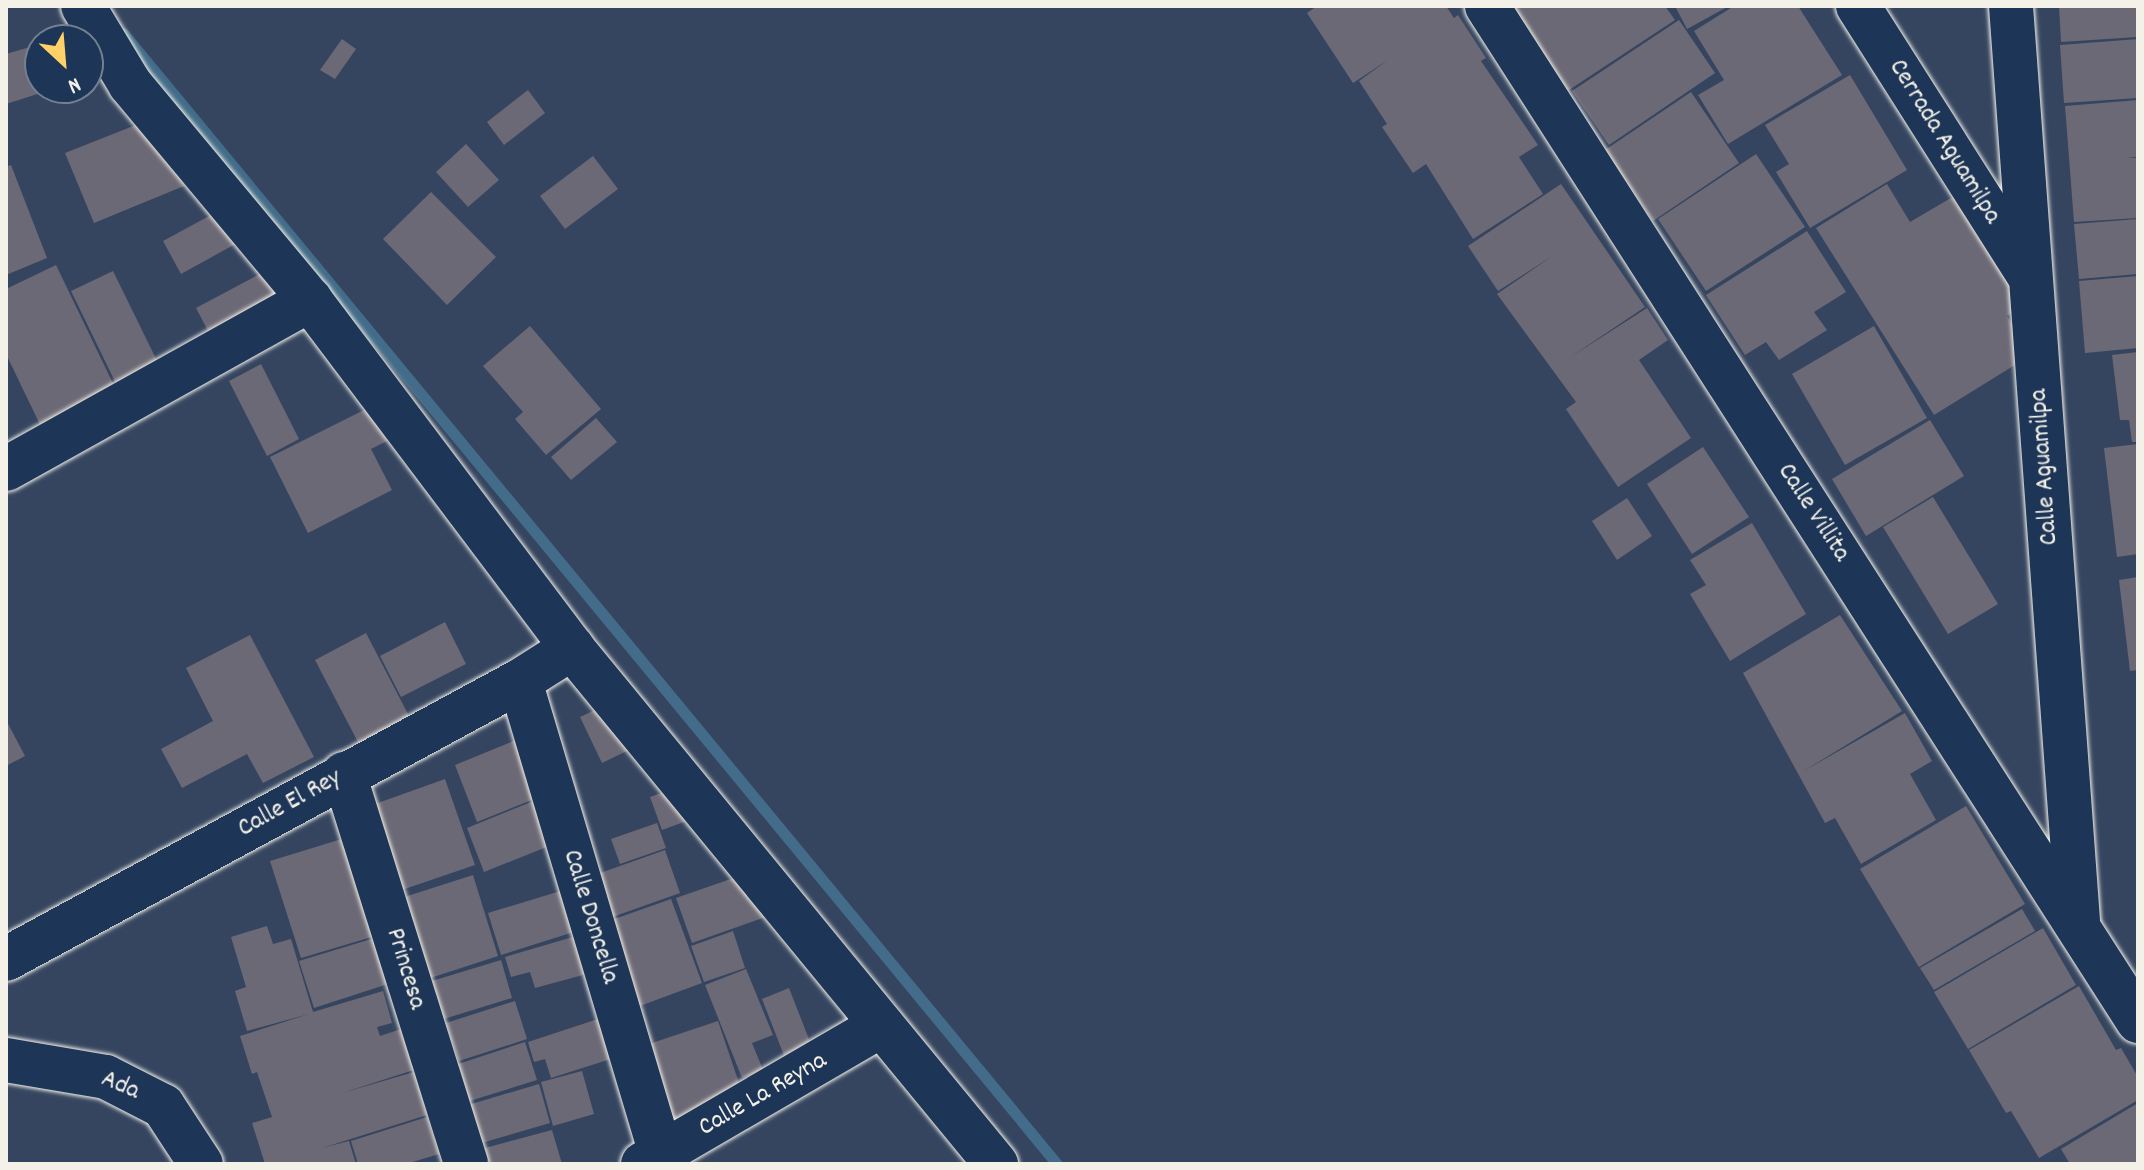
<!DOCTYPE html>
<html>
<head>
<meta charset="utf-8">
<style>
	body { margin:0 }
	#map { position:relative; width:2144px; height:1170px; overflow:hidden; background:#354560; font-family:Dekko,sans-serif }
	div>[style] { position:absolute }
	.stream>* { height:11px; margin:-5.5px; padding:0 5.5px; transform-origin:5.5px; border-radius:5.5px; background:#426c89 }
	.building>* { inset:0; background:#6c6976 }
	.roads { filter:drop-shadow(0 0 2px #f4f1e8) drop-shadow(0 0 2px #f4f1e8) }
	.minor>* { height:44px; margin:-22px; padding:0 22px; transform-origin:22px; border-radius:22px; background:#1d3557 }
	span { translate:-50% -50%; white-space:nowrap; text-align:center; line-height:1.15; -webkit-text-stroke:7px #1d3557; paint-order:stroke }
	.street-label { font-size:26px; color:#f4f1e8 }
	.frame { position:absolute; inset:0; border:8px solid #f4f1e8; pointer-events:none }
	.north { position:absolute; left:24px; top:24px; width:80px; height:80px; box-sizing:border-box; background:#1d3557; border:2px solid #738091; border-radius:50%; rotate:154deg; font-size:22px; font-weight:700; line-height:32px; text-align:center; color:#f4f1e8 }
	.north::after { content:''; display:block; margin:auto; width:28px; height:36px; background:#ffd166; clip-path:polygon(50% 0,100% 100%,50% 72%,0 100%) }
</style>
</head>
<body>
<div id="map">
	<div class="stream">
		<div style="left:123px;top:33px;width:1467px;rotate:50.45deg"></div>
	</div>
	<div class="building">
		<div style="clip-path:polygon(1317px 6px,1446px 6px,1454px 18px,1458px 15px,1486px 58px,1481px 61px,1538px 145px,1519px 157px,1543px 194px,1473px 239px,1426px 164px,1413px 173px,1382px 127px,1387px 124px,1359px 81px,1388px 60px,1353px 83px,1307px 13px)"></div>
		<div style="clip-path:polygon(1510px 6px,1665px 6px,1675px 20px,1566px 92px)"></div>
		<div style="clip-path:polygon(1675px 6px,1729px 6px,1687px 29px)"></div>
		<div style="clip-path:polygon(1734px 6px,1798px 6px,1842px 75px,1728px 144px,1698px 95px,1724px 80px,1694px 31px)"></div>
		<div style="clip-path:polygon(2059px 6px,2138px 6px,2138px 37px,2061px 42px)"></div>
		<div style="clip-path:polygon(1679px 20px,1715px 73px,1609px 145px,1572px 91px)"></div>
		<div style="clip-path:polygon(89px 27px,107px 75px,88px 82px,88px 40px,56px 40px)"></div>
		<div style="clip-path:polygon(342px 39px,356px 49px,335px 79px,320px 70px)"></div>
		<div style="clip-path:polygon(2138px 39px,2138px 98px,2064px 103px,2060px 45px)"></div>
		<div style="clip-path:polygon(37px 45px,40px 88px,50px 90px,6px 104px,6px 54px)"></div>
		<div style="clip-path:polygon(1850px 75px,1907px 170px,1810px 228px,1776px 172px,1789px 164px,1765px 125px)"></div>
		<div style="clip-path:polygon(528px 90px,545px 113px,504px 145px,487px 122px)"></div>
		<div style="clip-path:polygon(1691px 92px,1739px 163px,1653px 221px,1605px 150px)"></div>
		<div style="clip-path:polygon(2138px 100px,2138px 157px,2126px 158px,2138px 158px,2138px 218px,2074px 222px,2065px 106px)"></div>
		<div style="clip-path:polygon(156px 117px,184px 186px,94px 223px,65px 153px)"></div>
		<div style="clip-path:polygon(466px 144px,499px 180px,468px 207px,436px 172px)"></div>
		<div style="clip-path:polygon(1756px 154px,1805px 227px,1706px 291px,1658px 219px)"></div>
		<div style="clip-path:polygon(593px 156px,618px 189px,565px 229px,540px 196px)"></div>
		<div style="clip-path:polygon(11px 165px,47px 258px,6px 275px,6px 167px)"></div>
		<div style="clip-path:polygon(1561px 184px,1645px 307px,1569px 358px,1647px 308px,1668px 340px,1639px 360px,1691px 438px,1618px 487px,1566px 409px,1576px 402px,1497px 294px,1554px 255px,1498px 291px,1468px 246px)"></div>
		<div style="clip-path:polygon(1887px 184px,1910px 222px,1956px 195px,2025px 305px,2007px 316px,2031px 355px,1934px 415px,1816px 228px)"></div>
		<div style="clip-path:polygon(431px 192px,496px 257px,447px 305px,383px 239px)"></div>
		<div style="clip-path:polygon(222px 209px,239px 242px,181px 274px,163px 241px)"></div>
		<div style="clip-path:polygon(2138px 219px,2138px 274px,2079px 279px,2074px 224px)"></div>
		<div style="clip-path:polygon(1807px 231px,1846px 292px,1814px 312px,1827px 330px,1779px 360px,1766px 342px,1745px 355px,1706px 295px)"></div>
		<div style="clip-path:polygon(56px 265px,120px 398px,45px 435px,6px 354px,6px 289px)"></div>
		<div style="clip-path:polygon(271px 268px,290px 306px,216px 346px,196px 308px)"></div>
		<div style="clip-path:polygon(113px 271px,164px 375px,122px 396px,71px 291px)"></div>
		<div style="clip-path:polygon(2138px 276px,2138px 348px,2085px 353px,2079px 281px)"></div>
		<div style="clip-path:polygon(530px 326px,601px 409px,546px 455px,515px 419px,523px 412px,483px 366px)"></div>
		<div style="clip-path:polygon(1874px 326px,1927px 418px,1845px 465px,1792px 374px)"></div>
		<div style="clip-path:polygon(2138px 352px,2138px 442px,2132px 442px,2129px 420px,2120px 420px,2112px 355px)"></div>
		<div style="clip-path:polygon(261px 364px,299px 439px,267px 456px,229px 381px)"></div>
		<div style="clip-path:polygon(370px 407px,387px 441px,371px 449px,392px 490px,308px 533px,270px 457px)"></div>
		<div style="clip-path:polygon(596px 418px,617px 442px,571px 480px,551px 457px)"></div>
		<div style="clip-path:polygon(1930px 420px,1964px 476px,1866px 536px,1832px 479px)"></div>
		<div style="clip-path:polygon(2138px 444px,2138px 554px,2117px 557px,2104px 448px)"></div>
		<div style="clip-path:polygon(1703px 447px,1749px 517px,1692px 554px,1647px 484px)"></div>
		<div style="clip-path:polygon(1933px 497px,1998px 604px,1948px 634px,1883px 527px)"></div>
		<div style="clip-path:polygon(1627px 498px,1652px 536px,1617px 560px,1592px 521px)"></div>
		<div style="clip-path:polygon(1752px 523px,1806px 614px,1730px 661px,1690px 594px,1706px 585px,1690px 560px)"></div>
		<div style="clip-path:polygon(2138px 577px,2138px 670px,2130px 671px,2119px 580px)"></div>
		<div style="clip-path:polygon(1840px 615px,1902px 711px,1802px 772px,1905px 713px,1932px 761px,1910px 774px,1936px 820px,1861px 864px,1835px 818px,1825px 823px,1743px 673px)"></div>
		<div style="clip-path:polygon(445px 622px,466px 664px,401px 697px,380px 656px)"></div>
		<div style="clip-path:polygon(366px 633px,410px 718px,359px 744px,315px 660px)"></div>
		<div style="clip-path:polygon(250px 635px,314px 757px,263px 783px,247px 754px,182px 788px,161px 749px,213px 721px,186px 668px)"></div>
		<div style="clip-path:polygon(614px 701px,635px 747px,602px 763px,580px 717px)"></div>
		<div style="clip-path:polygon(6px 720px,25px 756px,6px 766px)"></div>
		<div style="clip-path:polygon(521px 738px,544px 795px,477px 822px,455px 765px)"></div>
		<div style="clip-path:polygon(445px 779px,475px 865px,390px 894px,361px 809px)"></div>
		<div style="clip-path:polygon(681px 786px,692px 819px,662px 830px,650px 797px)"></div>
		<div style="clip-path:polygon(536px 800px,554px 844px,484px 872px,467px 828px)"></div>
		<div style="clip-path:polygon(1966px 806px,2025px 904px,1919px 967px,1860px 869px)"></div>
		<div style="clip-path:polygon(657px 823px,666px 848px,620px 864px,611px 839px)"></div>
		<div style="clip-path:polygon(345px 838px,375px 936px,301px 958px,270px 861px)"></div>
		<div style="clip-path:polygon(665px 850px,680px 893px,604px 920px,589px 877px)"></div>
		<div style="clip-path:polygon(745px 874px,771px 915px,692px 943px,676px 898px)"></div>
		<div style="clip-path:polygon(473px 875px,498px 956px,418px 982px,392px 901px)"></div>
		<div style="clip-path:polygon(567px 889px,580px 930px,501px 955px,488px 913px)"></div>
		<div style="clip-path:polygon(671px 899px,702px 983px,637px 1007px,606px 922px)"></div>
		<div style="clip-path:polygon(2022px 909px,2035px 931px,1934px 990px,1920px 968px)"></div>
		<div style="clip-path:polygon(267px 926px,273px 944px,291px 939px,313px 1012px,383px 991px,392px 1023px,377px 1027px,380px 1036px,404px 1028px,417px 1069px,342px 1093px,414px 1072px,427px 1115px,322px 1148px,349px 1141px,356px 1164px,265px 1164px,252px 1123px,272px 1117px,257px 1072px,252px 1074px,240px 1036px,309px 1014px,247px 1031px,235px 991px,246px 987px,231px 937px)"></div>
		<div style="clip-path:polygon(2043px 928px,2076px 985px,1968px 1049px,1934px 992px)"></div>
		<div style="clip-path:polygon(733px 931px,745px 968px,704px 982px,691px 946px)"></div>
		<div style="clip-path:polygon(583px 934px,594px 972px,535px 988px,530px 972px,511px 977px,505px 957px)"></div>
		<div style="clip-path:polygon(381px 936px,394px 982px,314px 1008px,299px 961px)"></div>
		<div style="clip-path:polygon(501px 960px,512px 998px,434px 1022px,422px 984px)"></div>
		<div style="clip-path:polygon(746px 969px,773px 1035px,752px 1043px,763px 1070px,742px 1078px,705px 985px)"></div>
		<div style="clip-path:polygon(2079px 986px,2116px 1050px,2121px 1048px,2138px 1077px,2138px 1100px,2039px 1158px,2011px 1111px,2006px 1113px,1969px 1050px)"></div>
		<div style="clip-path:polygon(789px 988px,812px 1047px,785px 1058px,762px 999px)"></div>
		<div style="clip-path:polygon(515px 1001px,527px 1039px,459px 1061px,446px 1023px)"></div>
		<div style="clip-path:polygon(604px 1017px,617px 1057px,551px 1078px,545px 1059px,534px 1062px,528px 1042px)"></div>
		<div style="clip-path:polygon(718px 1021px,739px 1083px,664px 1128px,637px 1048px)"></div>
		<div style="clip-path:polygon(525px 1042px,537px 1080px,460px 1104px,449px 1067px)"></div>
		<div style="clip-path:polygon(582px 1071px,594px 1114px,553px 1126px,541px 1082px)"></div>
		<div style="clip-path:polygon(539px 1084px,550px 1123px,478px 1144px,468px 1105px)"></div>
		<div style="clip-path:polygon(2138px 1103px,2138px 1164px,2070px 1164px,2061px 1149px)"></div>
		<div style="clip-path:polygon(427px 1117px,439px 1154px,406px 1164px,358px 1164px,351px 1141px)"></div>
		<div style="clip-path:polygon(552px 1130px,562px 1164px,489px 1164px,485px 1148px)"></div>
	</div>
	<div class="roads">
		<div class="minor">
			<div style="left:83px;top:6px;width:91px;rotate:58.9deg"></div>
			<div style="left:130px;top:84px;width:281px;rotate:50.2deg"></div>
			<div style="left:310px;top:300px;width:436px;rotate:53deg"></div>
			<div style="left:572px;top:648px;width:668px;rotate:50.59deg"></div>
			<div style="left:1487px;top:6px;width:1206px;rotate:57.32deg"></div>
			<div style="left:1858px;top:6px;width:317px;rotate:57.6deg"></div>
			<div style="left:2011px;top:6px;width:917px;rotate:85.81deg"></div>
			<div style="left:6px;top:469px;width:348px;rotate:-29.1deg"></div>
			<div style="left:520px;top:681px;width:494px;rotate:73.4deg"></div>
			<div style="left:344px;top:774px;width:409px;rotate:72.6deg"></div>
			<div style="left:6px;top:959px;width:584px;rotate:-28.41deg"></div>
			<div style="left:520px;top:681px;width:62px;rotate:-32.4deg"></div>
			<div style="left:6px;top:1060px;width:101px;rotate:9.6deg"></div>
			<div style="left:106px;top:1077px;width:64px;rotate:27deg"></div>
			<div style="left:163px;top:1106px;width:69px;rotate:56.8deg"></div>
			<div style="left:643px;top:1164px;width:276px;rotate:-30.2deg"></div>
		</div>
	</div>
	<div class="street-label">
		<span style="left:1944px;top:142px;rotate:58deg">Cerrada Aguamilpa</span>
		<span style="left:2045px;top:467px;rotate:-94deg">Calle Aguamilpa</span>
		<span style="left:1813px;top:513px;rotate:57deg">Calle Villita</span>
		<span style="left:290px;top:804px;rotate:-29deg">Calle El Rey</span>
		<span style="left:590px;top:917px;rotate:73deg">Calle Doncella</span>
		<span style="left:405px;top:969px;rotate:73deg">Princesa</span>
		<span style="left:120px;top:1086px;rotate:23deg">Ada</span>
		<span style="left:763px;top:1095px;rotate:-30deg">Calle La Reyna</span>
	</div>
	<div class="frame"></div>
	<div class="north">N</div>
</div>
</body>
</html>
